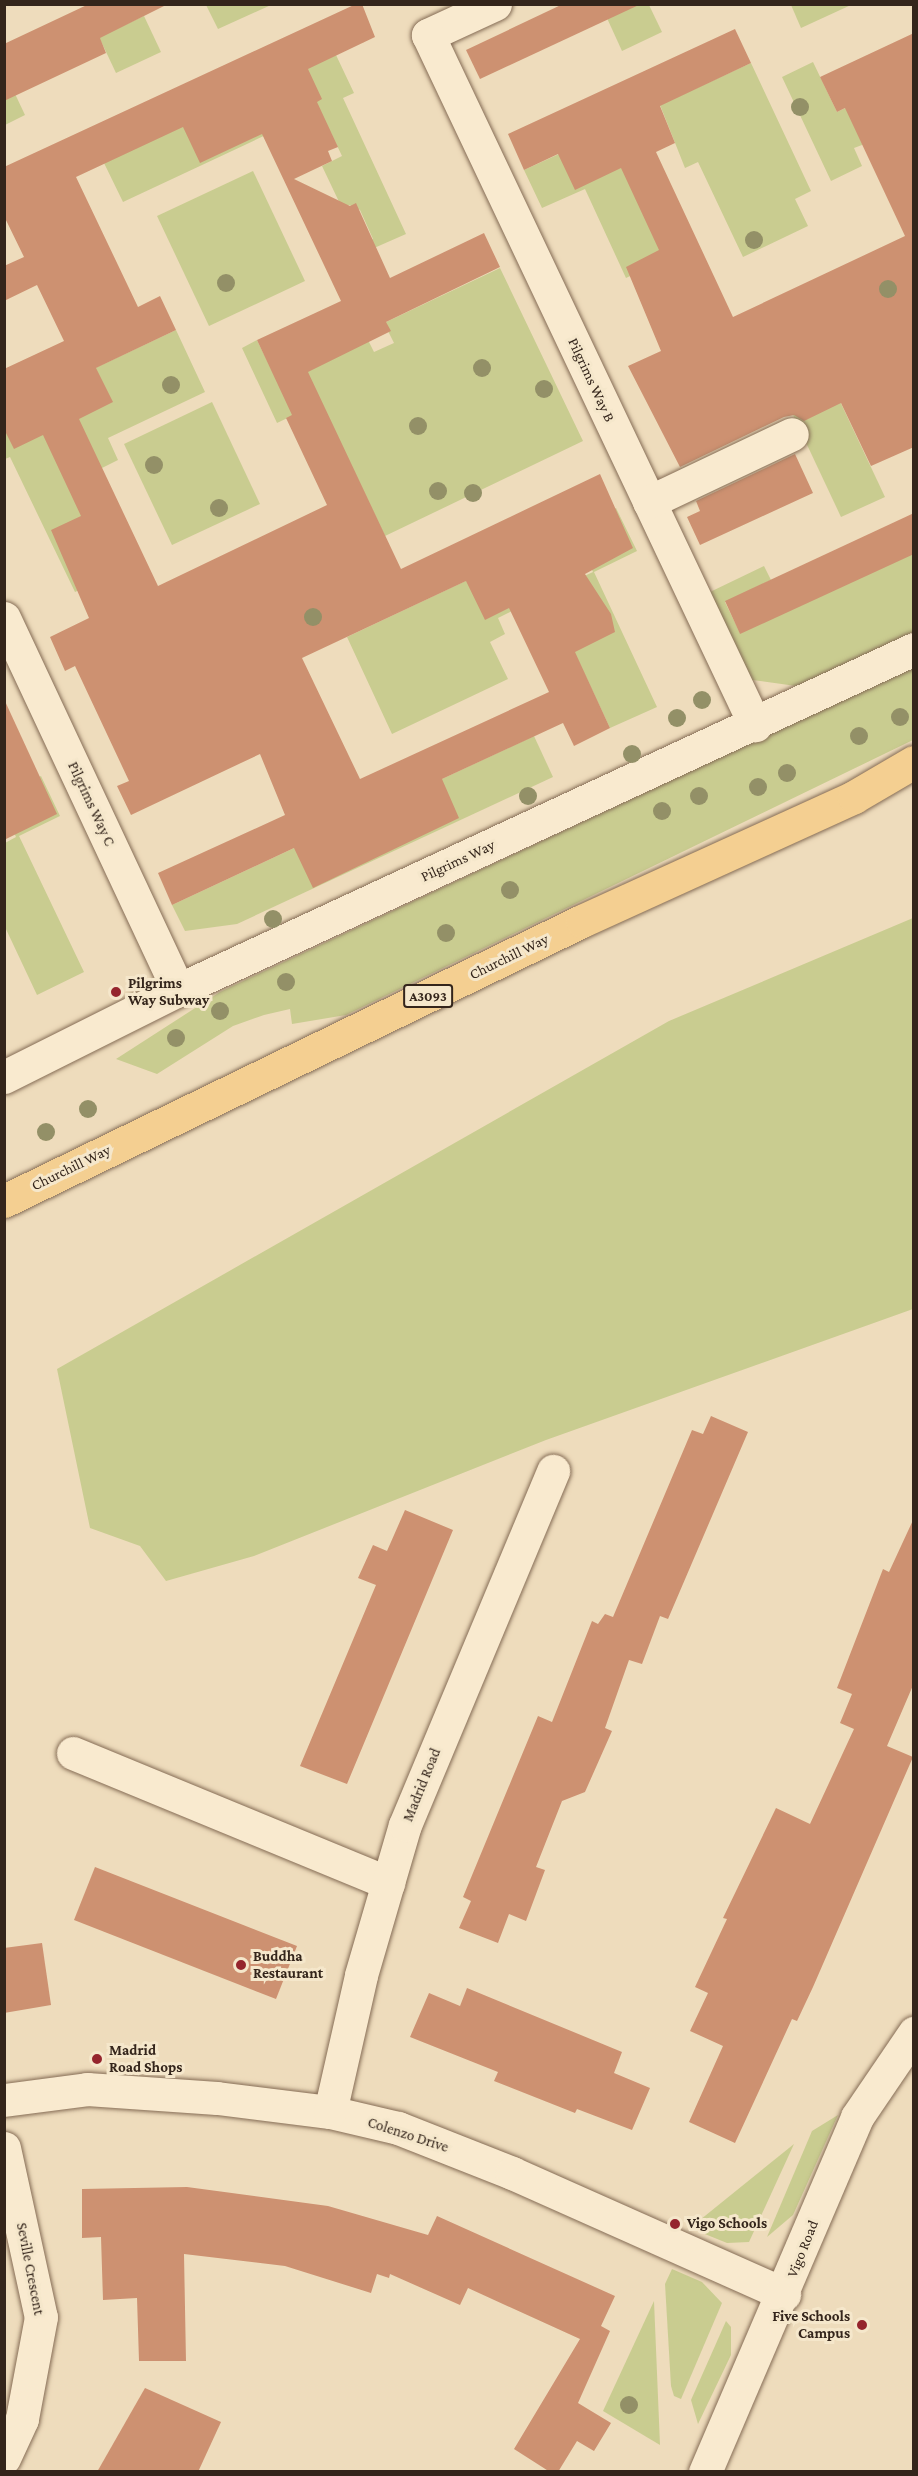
<!DOCTYPE html>
<html>
<head>
<meta charset="utf-8">
<style>
	body { margin:0 }
	#map { position:relative; width:918px; height:2476px; overflow:hidden; background:#eedcbc; font-family:"Crimson Pro",serif }
	div>[style] { position:absolute }
	.green>* { inset:0; background:#c9cc90 }
	.building>* { inset:0; background:#cd9171 }
	.roads { filter:drop-shadow(0 0 2px #856c55) drop-shadow(0 0 2px #856c55) }
	.minor>* { height:33px; margin:-16.5px; padding:0 16.5px; transform-origin:16.5px; border-radius:16.5px; background:#f9eacf }
	.major>* { height:33px; margin:-16.5px; padding:0 16.5px; transform-origin:16.5px; border-radius:16.5px; background:#f4cf91 }
	.trees>* { width:18px; height:18px; margin:-9px; border-radius:50%; background:#939067 }
	.dots>* { width:16px; height:16px; translate:-50% -50%; box-sizing:border-box; border:3px solid #f5e7cb; border-radius:50% }
	span { translate:-50% -50%; white-space:nowrap; text-align:center; line-height:1.15; -webkit-text-stroke:6px #f5e7cb; paint-order:stroke }
	.shield-label span { padding:2px 4px; background:#f5e7cb; border:2px solid; border-radius:4px; -webkit-text-stroke-width:0 }
	.shield-label { font-size:14px; color:#34251b; font-weight:700 }
	.street-label { font-size:15px; color:#34251b }
	.poi-label { font-size:15px; color:#34251b; font-weight:700 }
	.left { translate:0 -50%; text-align:left }
	.right { translate:-100% -50%; text-align:right }
	.frame { position:absolute; inset:0; border:6px solid #34251b; pointer-events:none }
</style>
</head>
<body>
<div id="map">
	<div class="green">
		<div style="clip-path:polygon(206px 5px,271px 5px,218px 29px)"></div>
		<div style="clip-path:polygon(601px 5px,649px 5px,662px 32px,622px 51px)"></div>
		<div style="clip-path:polygon(791px 5px,851px 5px,801px 28px)"></div>
		<div style="clip-path:polygon(144px 16px,161px 52px,116px 73px,99px 37px)"></div>
		<div style="clip-path:polygon(336px 55px,354px 93px,343px 98px,406px 234px,365px 252px,362px 244px,373px 239px,360px 210px,349px 205px,342px 208px,322px 166px,342px 156px,331px 133px,300px 119px,123px 202px,104px 163px)"></div>
		<div style="clip-path:polygon(813px 62px,837px 112px,913px 76px,862px 145px,854px 148px,862px 166px,831px 181px,782px 77px)"></div>
		<div style="clip-path:polygon(751px 63px,811px 191px,795px 199px,808px 226px,743px 257px,698px 162px,685px 168px,660px 105px)"></div>
		<div style="clip-path:polygon(8px 79px,25px 115px,5px 125px,4px 81px)"></div>
		<div style="clip-path:polygon(616px 128px,664px 260px,626px 278px,585px 189px,542px 208px,524px 170px)"></div>
		<div style="clip-path:polygon(253px 171px,305px 281px,209px 326px,157px 216px)"></div>
		<div style="clip-path:polygon(500px 268px,583px 441px,385px 536px,321px 402px,277px 423px,242px 348px,257px 340px,274px 375px,364px 332px,374px 352px,394px 343px,384px 323px)"></div>
		<div style="clip-path:polygon(176px 330px,205px 392px,108px 438px,118px 460px,102px 468px,110px 576px,75px 592px,10px 457px,5px 459px,4px 411px)"></div>
		<div style="clip-path:polygon(821px 361px,885px 497px,841px 517px,777px 381px)"></div>
		<div style="clip-path:polygon(212px 402px,260px 504px,172px 545px,124px 444px)"></div>
		<div style="clip-path:polygon(616px 508px,637px 551px,594px 572px,657px 707px,610px 728px,547px 594px,498px 618px,505px 634px,490px 642px,508px 679px,392px 734px,347px 637px,527px 552px,547px 593px,593px 572px,573px 529px)"></div>
		<div style="clip-path:polygon(913px 553px,913px 632px,803px 687px,745px 679px,710px 592px,764px 566px,771px 580px,725px 602px,740px 633px)"></div>
		<div style="clip-path:polygon(913px 667px,913px 740px,346px 1015px,292px 1024px,290px 1009px,264px 1015px,233px 1026px,157px 1074px,116px 1059px,220px 992px)"></div>
		<div style="clip-path:polygon(534px 736px,553px 777px,237px 924px,185px 931px,172px 905px)"></div>
		<div style="clip-path:polygon(41px 776px,60px 816px,19px 836px,84px 972px,37px 995px,5px 927px,5px 843px,16px 837px,5px 812px,5px 793px)"></div>
		<div style="clip-path:polygon(913px 918px,913px 1309px,546px 1440px,254px 1556px,166px 1581px,140px 1546px,90px 1528px,57px 1369px,669px 1021px)"></div>
		<div style="clip-path:polygon(838px 2115px,793px 2215px,767px 2237px,812px 2131px)"></div>
		<div style="clip-path:polygon(794px 2144px,749px 2242px,727px 2243px,690px 2228px)"></div>
		<div style="clip-path:polygon(672px 2269px,702px 2282px,722px 2303px,681px 2399px,674px 2396px,671px 2386px,665px 2284px)"></div>
		<div style="clip-path:polygon(654px 2301px,660px 2445px,603px 2411px)"></div>
		<div style="clip-path:polygon(726px 2321px,731px 2327px,731px 2355px,698px 2424px,691px 2400px)"></div>
	</div>
	<div class="building">
		<div style="clip-path:polygon(89px 4px,168px 4px,100px 38px,106px 53px,4px 101px,4px 44px)"></div>
		<div style="clip-path:polygon(evenodd,356px 4px,362px 4px,375px 37px,308px 69px,322px 99px,317px 102px,338px 147px,328px 151px,332px 161px,294px 179px,350px 206px,356px 203px,390px 278px,484px 233px,500px 267px,386px 322px,391px 331px,308px 372px,401px 569px,600px 474px,633px 548px,585px 574px,611px 614px,615px 632px,575px 652px,610px 728px,574px 746px,563px 723px,442px 779px,459px 818px,313px 888px,294px 848px,172px 905px,158px 873px,285px 815px,260px 754px,131px 815px,117px 786px,129px 781px,75px 666px,65px 671px,50px 637px,89px 618px,51px 530px,81px 516px,43px 435px,14px 449px,4px 429px,4px 369px,64px 341px,37px 285px,4px 301px,4px 266px,24px 257px,4px 216px,4px 167px,356px 4px,183px 127px,200px 163px,262px 134px,341px 301px,257px 340px,292px 415px,286px 418px,327px 505px,158px 586px,79px 419px,113px 402px,96px 368px,176px 330px,160px 296px,138px 307px,76px 177px,183px 127px,356px 4px,466px 581px,485px 620px,509px 608px,549px 692px,360px 779px,302px 658px,466px 581px)"></div>
		<div style="clip-path:polygon(563px 4px,641px 4px,480px 79px,466px 50px)"></div>
		<div style="clip-path:polygon(735px 29px,751px 63px,660px 106px,675px 143px,656px 152px,733px 317px,905px 236px,845px 108px,837px 112px,820px 77px,914px 33px,914px 447px,871px 466px,841px 403px,804px 421px,794px 415px,784px 417px,680px 467px,628px 366px,661px 351px,626px 267px,659px 250px,621px 168px,575px 190px,558px 154px,524px 170px,508px 134px)"></div>
		<div style="clip-path:polygon(795px 454px,813px 493px,700px 545px,687px 517px,700px 511px,696px 501px)"></div>
		<div style="clip-path:polygon(914px 513px,914px 554px,740px 634px,725px 601px)"></div>
		<div style="clip-path:polygon(4px 699px,57px 814px,4px 840px)"></div>
		<div style="clip-path:polygon(711px 1416px,748px 1432px,668px 1619px,660px 1616px,642px 1664px,629px 1660px,605px 1728px,612px 1731px,585px 1792px,562px 1801px,536px 1867px,545px 1870px,526px 1921px,509px 1914px,498px 1943px,459px 1928px,471px 1901px,463px 1897px,538px 1716px,552px 1722px,592px 1621px,598px 1624px,605px 1614px,613px 1617px,692px 1430px,703px 1434px)"></div>
		<div style="clip-path:polygon(405px 1510px,453px 1530px,347px 1784px,300px 1766px,376px 1585px,358px 1578px,373px 1545px,387px 1551px)"></div>
		<div style="clip-path:polygon(914px 1518px,914px 1683px,887px 1746px,913px 1757px,813px 1987px,797px 2021px,792px 2019px,735px 2143px,689px 2122px,723px 2046px,690px 2031px,708px 1993px,695px 1987px,727px 1919px,723px 1918px,776px 1808px,810px 1824px,854px 1729px,840px 1723px,852px 1694px,837px 1688px,883px 1569px,889px 1572px)"></div>
		<div style="clip-path:polygon(95px 1867px,297px 1946px,276px 1999px,74px 1920px)"></div>
		<div style="clip-path:polygon(42px 1943px,51px 2005px,4px 2013px,4px 1948px)"></div>
		<div style="clip-path:polygon(467px 1988px,622px 2052px,614px 2073px,650px 2088px,632px 2130px,577px 2109px,575px 2113px,494px 2081px,498px 2072px,410px 2037px,429px 1993px,460px 2006px)"></div>
		<div style="clip-path:polygon(187px 2187px,328px 2206px,428px 2235px,437px 2216px,615px 2296px,601px 2326px,610px 2331px,578px 2403px,611px 2423px,594px 2451px,577px 2441px,558px 2472px,550px 2472px,514px 2449px,580px 2339px,468px 2288px,460px 2305px,390px 2274px,389px 2278px,377px 2274px,371px 2293px,285px 2266px,184px 2254px,186px 2361px,139px 2361px,137px 2298px,103px 2300px,101px 2237px,82px 2238px,82px 2189px)"></div>
		<div style="clip-path:polygon(145px 2388px,221px 2422px,198px 2472px,97px 2472px)"></div>
	</div>
	<div class="roads">
		<div class="minor">
			<div style="left:495px;top:4px;width:74px;rotate:155.2deg"></div>
			<div style="left:428px;top:35px;width:764px;rotate:64.64deg"></div>
			<div style="left:649px;top:502px;width:158px;rotate:-25.4deg"></div>
			<div style="left:4px;top:618px;width:411px;rotate:64.9deg"></div>
			<div style="left:4px;top:1077px;width:195px;rotate:-26.6deg"></div>
			<div style="left:178px;top:990px;width:811px;rotate:-24.86deg"></div>
			<div style="left:73px;top:1753px;width:341px;rotate:22.4deg"></div>
			<div style="left:4px;top:2100px;width:84px;rotate:-7.5deg"></div>
			<div style="left:87px;top:2089px;width:130px;rotate:4deg"></div>
			<div style="left:217px;top:2098px;width:114px;rotate:7.1deg"></div>
			<div style="left:330px;top:2112px;width:70px;rotate:13.2deg"></div>
			<div style="left:398px;top:2128px;width:123px;rotate:21.5deg"></div>
			<div style="left:512px;top:2173px;width:298px;rotate:24deg"></div>
			<div style="left:330px;top:2112px;width:140px;rotate:-77.2deg"></div>
			<div style="left:361px;top:1975px;width:156px;rotate:-73.7deg"></div>
			<div style="left:405px;top:1825px;width:384px;rotate:-67.3deg"></div>
			<div style="left:4px;top:2148px;width:173px;rotate:77.7deg"></div>
			<div style="left:41px;top:2317px;width:104px;rotate:100.6deg"></div>
			<div style="left:22px;top:2419px;width:43px;rotate:114.8deg"></div>
			<div style="left:705px;top:2472px;width:386px;rotate:-66.8deg"></div>
			<div style="left:857px;top:2117px;width:102px;rotate:-55.8deg"></div>
		</div>
		<div class="major">
			<div style="left:4px;top:1201px;width:642px;rotate:-25.85deg"></div>
			<div style="left:582px;top:921px;width:299px;rotate:-24.5deg"></div>
			<div style="left:854px;top:797px;width:69px;rotate:-30.3deg"></div>
		</div>
	</div>
	<div class="trees">
		<div style="left:800px;top:107px"></div>
		<div style="left:754px;top:240px"></div>
		<div style="left:226px;top:283px"></div>
		<div style="left:888px;top:289px"></div>
		<div style="left:482px;top:368px"></div>
		<div style="left:171px;top:385px"></div>
		<div style="left:544px;top:389px"></div>
		<div style="left:418px;top:426px"></div>
		<div style="left:154px;top:465px"></div>
		<div style="left:438px;top:491px"></div>
		<div style="left:473px;top:493px"></div>
		<div style="left:219px;top:508px"></div>
		<div style="left:313px;top:617px"></div>
		<div style="left:702px;top:700px"></div>
		<div style="left:900px;top:717px"></div>
		<div style="left:677px;top:718px"></div>
		<div style="left:859px;top:736px"></div>
		<div style="left:632px;top:754px"></div>
		<div style="left:787px;top:773px"></div>
		<div style="left:758px;top:787px"></div>
		<div style="left:528px;top:796px"></div>
		<div style="left:699px;top:796px"></div>
		<div style="left:662px;top:811px"></div>
		<div style="left:510px;top:890px"></div>
		<div style="left:273px;top:919px"></div>
		<div style="left:446px;top:933px"></div>
		<div style="left:286px;top:982px"></div>
		<div style="left:220px;top:1011px"></div>
		<div style="left:176px;top:1038px"></div>
		<div style="left:88px;top:1109px"></div>
		<div style="left:46px;top:1132px"></div>
		<div style="left:629px;top:2405px"></div>
	</div>
	<div class="dots">
		<div style="left:116px;top:992px;background:#95252d"></div>
		<div style="left:241px;top:1965px;background:#95252d"></div>
		<div style="left:97px;top:2059px;background:#95252d"></div>
		<div style="left:675px;top:2224px;background:#95252d"></div>
		<div style="left:862px;top:2325px;background:#95252d"></div>
	</div>
	<div class="shield-label">
		<span style="left:428px;top:996px">A3093</span>
	</div>
	<div class="street-label">
		<span style="left:591px;top:380px;rotate:65deg">Pilgrims Way B</span>
		<span style="left:91px;top:804px;rotate:65deg">Pilgrims Way C</span>
		<span style="left:458px;top:861px;rotate:-25deg">Pilgrims Way</span>
		<span style="left:509px;top:957px;rotate:-26deg">Churchill Way</span>
		<span style="left:71px;top:1168px;rotate:-26deg">Churchill Way</span>
		<span style="left:422px;top:1785px;rotate:-68deg">Madrid Road</span>
		<span style="left:408px;top:2135px;rotate:18deg">Colenzo Drive</span>
		<span style="left:803px;top:2249px;rotate:-68deg">Vigo Road</span>
		<span style="left:30px;top:2269px;rotate:79deg">Seville Crescent</span>
	</div>
	<div class="poi-label">
		<span class="left" style="left:128px;top:992px">Pilgrims<br>Way Subway</span>
		<span class="left" style="left:253px;top:1965px">Buddha<br>Restaurant</span>
		<span class="left" style="left:109px;top:2059px">Madrid<br>Road Shops</span>
		<span class="left" style="left:687px;top:2224px">Vigo Schools</span>
		<span class="right" style="left:850px;top:2325px">Five Schools<br>Campus</span>
	</div>
	<div class="frame"></div>
</div>
</body>
</html>
